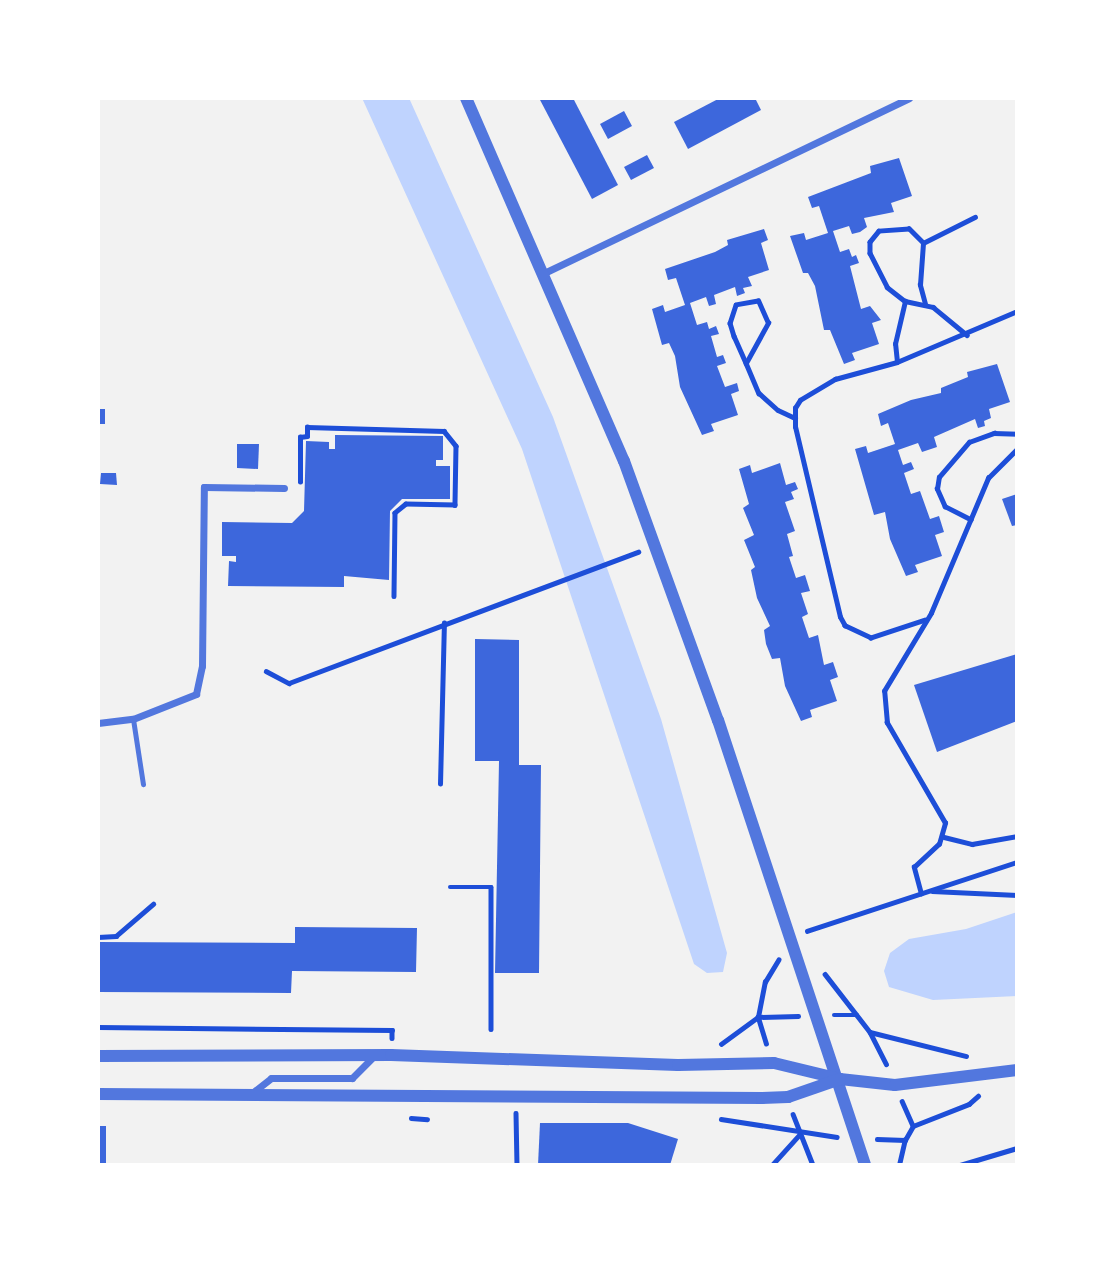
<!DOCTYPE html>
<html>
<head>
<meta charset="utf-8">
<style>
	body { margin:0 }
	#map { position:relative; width:1115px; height:1263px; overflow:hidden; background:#f2f2f2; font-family:Overpass,sans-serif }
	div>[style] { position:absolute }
	.water>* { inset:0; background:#bfd3fe }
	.building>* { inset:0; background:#3d67dc }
	.path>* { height:4.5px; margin:-2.25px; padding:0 2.25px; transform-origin:2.25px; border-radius:2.25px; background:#1d4ed8 }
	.service>* { height:5px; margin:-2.5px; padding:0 2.5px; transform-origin:2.5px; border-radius:2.5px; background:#5277de }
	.minor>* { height:7px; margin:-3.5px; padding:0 3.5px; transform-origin:3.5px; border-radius:3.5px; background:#5277de }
	.tertiary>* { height:12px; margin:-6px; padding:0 6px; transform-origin:6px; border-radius:6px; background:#5277de }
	span { translate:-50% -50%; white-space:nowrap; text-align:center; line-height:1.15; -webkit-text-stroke:5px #fff; paint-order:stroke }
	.frame { position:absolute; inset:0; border:100px solid #fff; pointer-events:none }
</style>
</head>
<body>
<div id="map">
	<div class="water">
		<div style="clip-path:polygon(362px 98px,409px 98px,553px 417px,661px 719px,727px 953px,723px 972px,707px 973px,694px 964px,522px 449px)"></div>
		<div style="clip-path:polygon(1017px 912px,1017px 996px,933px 1000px,889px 987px,884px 971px,890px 953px,909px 939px,966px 929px)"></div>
	</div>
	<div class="building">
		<div style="clip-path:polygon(539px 98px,573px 98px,618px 185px,592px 199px)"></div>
		<div style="clip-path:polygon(720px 98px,755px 98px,761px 110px,688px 149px,674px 122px)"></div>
		<div style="clip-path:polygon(624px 111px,632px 126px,608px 139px,600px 124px)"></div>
		<div style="clip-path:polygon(647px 155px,654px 168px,631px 180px,624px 167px)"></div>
		<div style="clip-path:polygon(899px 158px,912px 196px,891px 203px,894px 212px,864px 218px,867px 227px,860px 232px,852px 234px,849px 226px,833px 231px,840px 252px,849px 249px,852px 257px,856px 255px,859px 263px,850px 266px,861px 309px,870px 306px,881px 320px,872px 323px,879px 344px,852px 353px,855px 360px,844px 364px,830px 330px,824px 330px,815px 286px,808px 273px,803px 273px,790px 236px,804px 233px,806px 240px,828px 233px,819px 206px,812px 208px,808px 197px,871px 173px,870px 166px)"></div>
		<div style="clip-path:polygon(764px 229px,768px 240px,761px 243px,769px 270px,748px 277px,752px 286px,743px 288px,745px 293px,737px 296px,735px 287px,714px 295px,716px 304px,709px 306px,706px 297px,690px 303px,697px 325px,707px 322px,709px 329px,716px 326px,719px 334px,711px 336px,717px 357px,723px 355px,726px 363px,717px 366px,725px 387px,737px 383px,739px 391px,731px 394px,738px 415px,711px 424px,714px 431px,702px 435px,680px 387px,675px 356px,669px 343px,662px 345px,652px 309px,663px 305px,665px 312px,685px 305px,676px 278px,668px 280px,665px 269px,715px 252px,728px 245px,727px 240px)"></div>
		<div style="clip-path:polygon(997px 364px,1010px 402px,989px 409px,991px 418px,984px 421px,985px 426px,978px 428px,975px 419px,934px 437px,937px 447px,922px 452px,918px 443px,898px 450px,903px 465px,911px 462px,914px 469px,904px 473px,911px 494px,920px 491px,930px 519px,939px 516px,944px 532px,935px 535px,942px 556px,915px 565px,918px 572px,906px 576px,890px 539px,885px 512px,874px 515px,855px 449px,866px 446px,868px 453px,895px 444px,888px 423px,881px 426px,878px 414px,911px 400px,941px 393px,941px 388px,968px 377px,967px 372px)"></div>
		<div style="clip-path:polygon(98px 409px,105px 409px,105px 424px,98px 424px)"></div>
		<div style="clip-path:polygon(335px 435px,443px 436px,443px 460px,436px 460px,436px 466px,450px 466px,450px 499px,402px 499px,390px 511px,389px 580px,344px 576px,344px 587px,228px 586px,229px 561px,236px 562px,236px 556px,222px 556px,222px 522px,292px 523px,304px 511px,306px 441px,329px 442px,329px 449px,335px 449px)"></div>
		<div style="clip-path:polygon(237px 444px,259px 444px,258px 469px,237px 468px)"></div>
		<div style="clip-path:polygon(780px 463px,786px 485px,795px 482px,798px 489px,791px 492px,794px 499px,785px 502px,795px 531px,787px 534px,793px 556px,789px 557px,796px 578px,805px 575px,810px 591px,801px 593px,808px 614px,802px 617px,809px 638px,818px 635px,824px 665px,833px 662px,838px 677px,830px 680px,837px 701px,810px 710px,812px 717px,801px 721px,785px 686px,780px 658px,772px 659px,766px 644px,764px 630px,770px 626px,757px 598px,751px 570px,755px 567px,744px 540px,754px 535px,743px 508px,749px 504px,739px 469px,750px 465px,752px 473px)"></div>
		<div style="clip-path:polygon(101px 473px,116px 473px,117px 485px,100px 484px)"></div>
		<div style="clip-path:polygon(1017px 494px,1017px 525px,1012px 526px,1002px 499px)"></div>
		<div style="clip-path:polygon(475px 639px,519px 640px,519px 765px,541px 765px,539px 973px,495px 973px,499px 761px,475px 761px)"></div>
		<div style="clip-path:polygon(1017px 654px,1017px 721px,937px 752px,914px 685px)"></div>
		<div style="clip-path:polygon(295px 927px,417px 928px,416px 972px,292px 971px,291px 993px,98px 992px,98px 942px,295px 943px)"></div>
		<div style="clip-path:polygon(540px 1123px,628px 1123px,678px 1139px,670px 1165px,538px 1165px)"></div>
		<div style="clip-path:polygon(98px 1126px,106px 1126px,106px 1165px,98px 1165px)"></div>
	</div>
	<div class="path">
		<div style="left:923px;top:243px;width:58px;rotate:-26.6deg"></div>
		<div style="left:925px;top:304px;width:20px;rotate:-105deg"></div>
		<div style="left:920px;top:285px;width:42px;rotate:-85.9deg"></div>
		<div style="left:923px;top:243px;width:20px;rotate:-135deg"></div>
		<div style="left:909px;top:229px;width:30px;rotate:176deg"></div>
		<div style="left:879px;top:231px;width:14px;rotate:129deg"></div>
		<div style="left:870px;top:242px;width:11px;rotate:90deg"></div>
		<div style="left:870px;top:253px;width:38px;rotate:63deg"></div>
		<div style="left:887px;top:287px;width:23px;rotate:38deg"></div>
		<div style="left:905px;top:301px;width:29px;rotate:12deg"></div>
		<div style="left:933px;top:307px;width:44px;rotate:39.5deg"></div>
		<div style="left:897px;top:362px;width:18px;rotate:-96deg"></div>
		<div style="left:895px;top:344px;width:44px;rotate:-76.9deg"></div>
		<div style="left:746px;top:363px;width:46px;rotate:-61.2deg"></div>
		<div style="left:768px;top:323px;width:24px;rotate:-114deg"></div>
		<div style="left:758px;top:301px;width:22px;rotate:170deg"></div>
		<div style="left:736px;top:305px;width:19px;rotate:108deg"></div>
		<div style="left:730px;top:323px;width:14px;rotate:73deg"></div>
		<div style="left:734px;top:336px;width:30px;rotate:66deg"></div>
		<div style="left:746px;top:363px;width:33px;rotate:67deg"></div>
		<div style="left:759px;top:393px;width:25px;rotate:42deg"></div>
		<div style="left:778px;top:410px;width:19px;rotate:25deg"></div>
		<div style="left:300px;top:482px;width:45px;rotate:-90deg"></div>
		<div style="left:300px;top:437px;width:7px;rotate:-8deg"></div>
		<div style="left:307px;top:436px;width:9px;rotate:-90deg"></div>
		<div style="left:307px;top:427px;width:137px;rotate:1.7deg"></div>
		<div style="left:444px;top:431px;width:19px;rotate:51deg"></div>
		<div style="left:456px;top:446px;width:59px;rotate:91deg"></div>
		<div style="left:455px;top:505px;width:49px;rotate:-178.8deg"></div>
		<div style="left:406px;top:504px;width:14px;rotate:141deg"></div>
		<div style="left:395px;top:513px;width:83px;rotate:90.7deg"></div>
		<div style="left:971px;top:520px;width:29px;rotate:-153deg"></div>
		<div style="left:945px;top:507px;width:20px;rotate:-114deg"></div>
		<div style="left:937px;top:489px;width:12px;rotate:-81deg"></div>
		<div style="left:939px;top:477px;width:46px;rotate:-49.4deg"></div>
		<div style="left:969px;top:442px;width:27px;rotate:-20deg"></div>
		<div style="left:994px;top:433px;width:23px;rotate:2deg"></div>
		<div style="left:925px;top:620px;width:57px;rotate:161.6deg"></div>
		<div style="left:871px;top:638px;width:29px;rotate:-155deg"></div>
		<div style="left:845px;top:626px;width:10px;rotate:-119deg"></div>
		<div style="left:840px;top:617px;width:195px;rotate:-103.3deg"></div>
		<div style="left:795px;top:427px;width:19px;rotate:-90deg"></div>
		<div style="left:795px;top:408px;width:9px;rotate:-58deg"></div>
		<div style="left:800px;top:400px;width:41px;rotate:-31deg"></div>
		<div style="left:835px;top:379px;width:64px;rotate:-15.3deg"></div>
		<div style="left:897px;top:362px;width:130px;rotate:-23deg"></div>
		<div style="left:266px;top:671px;width:26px;rotate:28deg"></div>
		<div style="left:289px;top:683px;width:373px;rotate:-20.6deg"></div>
		<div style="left:440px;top:784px;width:161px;rotate:-88.6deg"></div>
		<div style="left:944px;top:837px;width:29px;rotate:14deg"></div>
		<div style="left:972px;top:844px;width:46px;rotate:-10.1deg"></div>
		<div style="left:450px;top:887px;width:41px"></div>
		<div style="left:491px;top:887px;width:142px;rotate:90deg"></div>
		<div style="left:932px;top:891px;width:85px;rotate:2.7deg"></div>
		<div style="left:921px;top:894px;width:28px;rotate:-105deg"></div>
		<div style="left:914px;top:867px;width:34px;rotate:-43deg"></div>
		<div style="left:939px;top:844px;width:22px;rotate:-74deg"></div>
		<div style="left:945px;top:823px;width:116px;rotate:-120.1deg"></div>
		<div style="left:887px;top:723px;width:32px;rotate:-95deg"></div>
		<div style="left:884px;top:691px;width:91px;rotate:-58.9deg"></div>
		<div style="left:931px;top:613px;width:147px;rotate:-67.1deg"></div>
		<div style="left:988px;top:478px;width:41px;rotate:-45deg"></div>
		<div style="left:807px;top:931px;width:221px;rotate:-18.2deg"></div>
		<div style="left:98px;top:937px;width:18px;rotate:-3deg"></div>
		<div style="left:116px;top:936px;width:49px;rotate:-40.9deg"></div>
		<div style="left:825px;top:974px;width:73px;rotate:52.2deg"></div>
		<div style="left:870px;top:1032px;width:99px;rotate:14deg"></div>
		<div style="left:834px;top:1015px;width:23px"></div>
		<div style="left:98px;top:1027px;width:294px;rotate:0.6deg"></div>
		<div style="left:392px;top:1030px;width:8px;rotate:90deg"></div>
		<div style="left:870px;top:1032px;width:36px;rotate:63deg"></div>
		<div style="left:721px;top:1044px;width:46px;rotate:-36.1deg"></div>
		<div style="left:758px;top:1017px;width:40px;rotate:-1.4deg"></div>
		<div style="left:766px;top:1044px;width:28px;rotate:-107deg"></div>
		<div style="left:758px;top:1017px;width:36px;rotate:-79deg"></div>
		<div style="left:765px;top:982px;width:26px;rotate:-59deg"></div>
		<div style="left:902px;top:1101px;width:27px;rotate:66deg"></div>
		<div style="left:516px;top:1113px;width:52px;rotate:88.9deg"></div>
		<div style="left:793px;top:1114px;width:55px;rotate:68.6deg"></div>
		<div style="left:411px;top:1118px;width:16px;rotate:4deg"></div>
		<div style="left:721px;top:1119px;width:117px;rotate:8.8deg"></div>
		<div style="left:877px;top:1139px;width:28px;rotate:2deg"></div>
		<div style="left:905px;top:1140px;width:16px;rotate:-60deg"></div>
		<div style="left:913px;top:1126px;width:60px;rotate:-21.4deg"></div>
		<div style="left:969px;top:1104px;width:12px;rotate:-42deg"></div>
		<div style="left:772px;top:1165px;width:40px;rotate:-48deg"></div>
		<div style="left:899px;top:1165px;width:26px;rotate:-77deg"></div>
		<div style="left:960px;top:1165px;width:59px;rotate:-16.6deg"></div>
	</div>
	<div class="service">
		<div style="left:133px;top:719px;width:66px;rotate:81.3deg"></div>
	</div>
	<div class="minor">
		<div style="left:544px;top:273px;width:405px;rotate:-25.6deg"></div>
		<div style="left:98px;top:723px;width:35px;rotate:-7deg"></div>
		<div style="left:133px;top:719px;width:68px;rotate:-21.6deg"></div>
		<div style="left:196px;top:694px;width:29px;rotate:-78deg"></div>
		<div style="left:202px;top:666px;width:179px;rotate:-89.4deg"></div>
		<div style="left:204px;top:487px;width:80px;rotate:0.7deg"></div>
		<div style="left:252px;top:1093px;width:24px;rotate:-38deg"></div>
		<div style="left:271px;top:1078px;width:81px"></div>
		<div style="left:352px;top:1078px;width:31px;rotate:-45deg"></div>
	</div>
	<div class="tertiary">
		<div style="left:466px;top:98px;width:396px;rotate:66.5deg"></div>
		<div style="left:624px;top:461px;width:276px;rotate:70.1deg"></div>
		<div style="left:718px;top:720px;width:469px;rotate:71.7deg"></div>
		<div style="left:98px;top:1056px;width:293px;rotate:-0.2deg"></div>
		<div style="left:391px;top:1055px;width:287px;rotate:2deg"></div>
		<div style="left:678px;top:1065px;width:96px;rotate:-1.2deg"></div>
		<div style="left:774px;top:1063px;width:68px;rotate:13.6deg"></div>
		<div style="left:840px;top:1079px;width:55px;rotate:6.2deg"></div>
		<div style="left:895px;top:1085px;width:123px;rotate:-7deg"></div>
		<div style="left:98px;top:1094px;width:664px;rotate:0.35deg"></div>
		<div style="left:762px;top:1098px;width:26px;rotate:-2deg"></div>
		<div style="left:788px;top:1097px;width:55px;rotate:-19.1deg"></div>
	</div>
	<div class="frame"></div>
</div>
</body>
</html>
